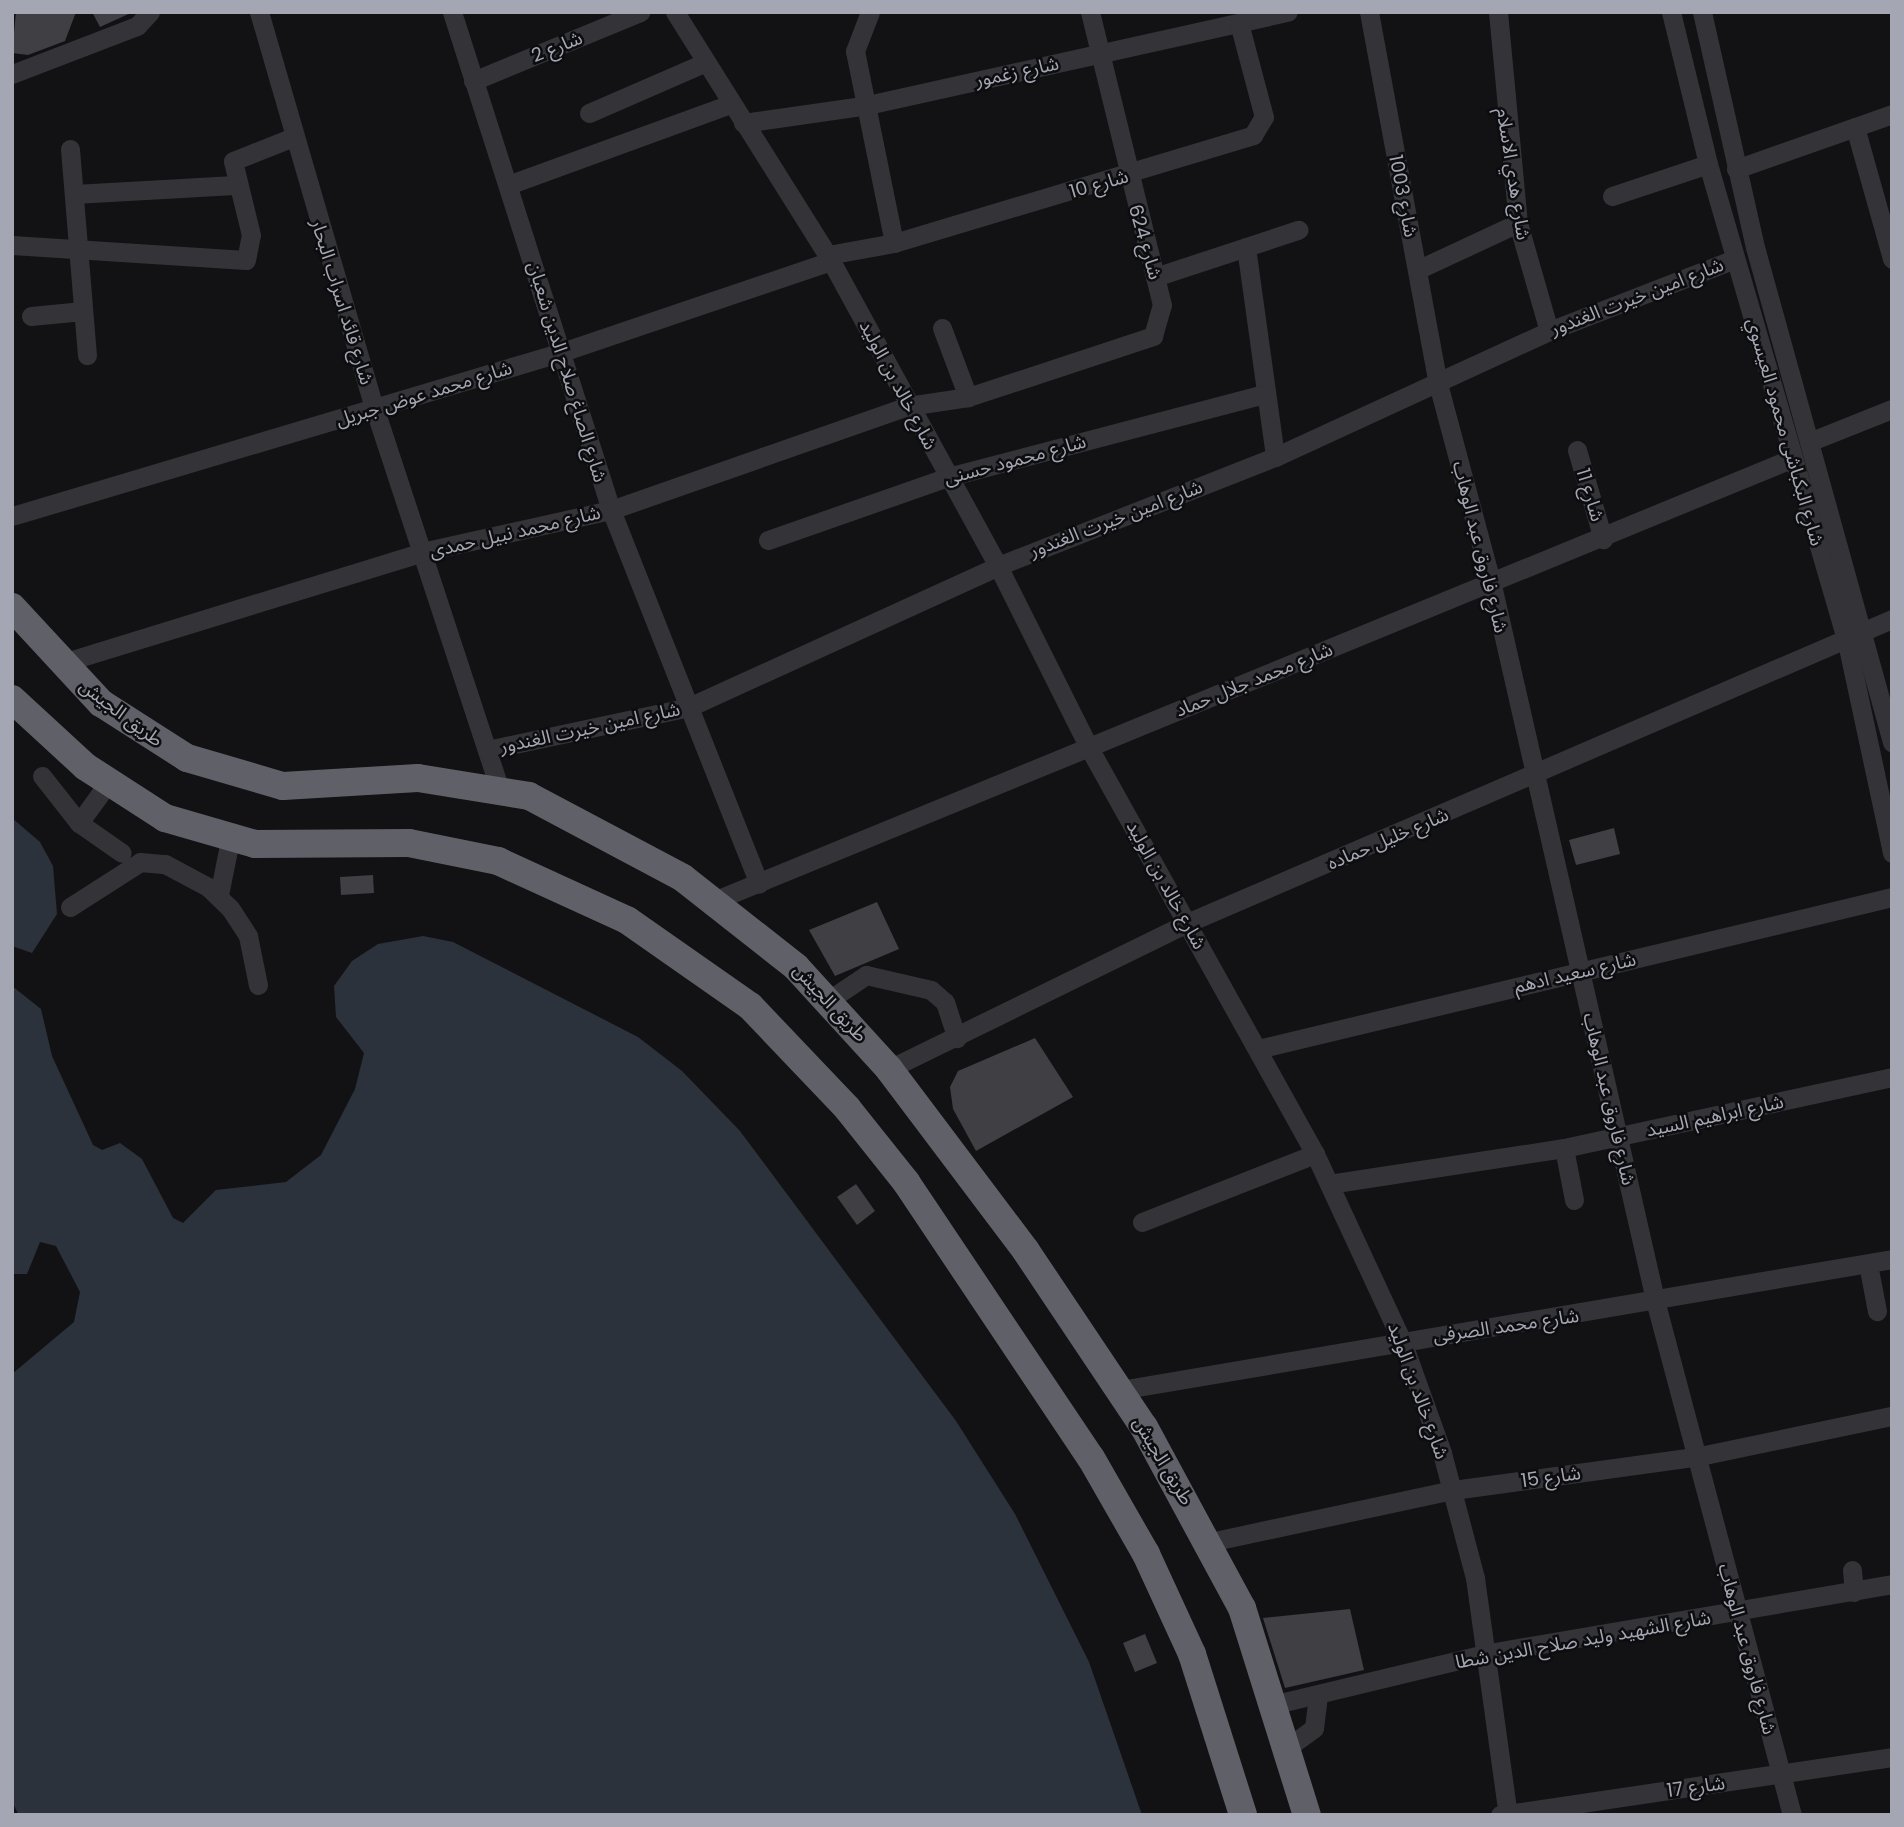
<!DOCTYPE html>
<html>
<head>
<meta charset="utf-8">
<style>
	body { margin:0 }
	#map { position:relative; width:1904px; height:1827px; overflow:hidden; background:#121214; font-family:Poppins,"Noto Sans Arabic",sans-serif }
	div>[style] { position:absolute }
	.water>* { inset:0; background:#2c323b }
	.pier>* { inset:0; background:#121214 }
	.building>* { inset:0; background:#3f3f44 }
	.minor>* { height:19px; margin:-9.5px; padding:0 9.5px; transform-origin:9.5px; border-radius:9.5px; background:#343338 }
	.highway>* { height:28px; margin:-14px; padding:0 14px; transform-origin:14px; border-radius:14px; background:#606069 }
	span { translate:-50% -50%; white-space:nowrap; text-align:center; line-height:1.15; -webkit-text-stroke:5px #0d0d0f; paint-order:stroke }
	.street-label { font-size:19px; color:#a4a6b3 }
	.frame { position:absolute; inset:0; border:14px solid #a4a6b3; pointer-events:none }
</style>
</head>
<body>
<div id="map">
	<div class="water">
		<div style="clip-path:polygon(12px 818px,40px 842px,53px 866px,57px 914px,32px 953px,12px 946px)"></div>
		<div style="clip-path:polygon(423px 936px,453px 942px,638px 1037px,682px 1071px,740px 1131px,956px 1421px,1015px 1514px,1089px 1662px,1142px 1815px,19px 1815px,12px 1802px,12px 986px,41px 1009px,52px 1056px,93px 1145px,102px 1150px,120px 1143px,142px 1159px,173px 1218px,183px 1223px,216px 1190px,286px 1182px,321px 1155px,355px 1089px,364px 1053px,336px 1017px,334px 986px,352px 961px,378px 944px)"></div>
	</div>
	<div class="pier">
		<div style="clip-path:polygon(40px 1242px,56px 1246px,80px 1292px,74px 1322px,12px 1374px,12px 1274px,27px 1274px)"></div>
	</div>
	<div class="building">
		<div style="clip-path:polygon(16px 12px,76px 12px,65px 41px,28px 55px,12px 53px)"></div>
		<div style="clip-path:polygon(92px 12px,133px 12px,100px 27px)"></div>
		<div style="clip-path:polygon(1614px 828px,1620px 854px,1576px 865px,1569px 840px)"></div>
		<div style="clip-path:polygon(373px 875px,374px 893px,341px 895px,340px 877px)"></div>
		<div style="clip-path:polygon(877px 902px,899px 949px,835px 976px,809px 930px)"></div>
		<div style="clip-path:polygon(1035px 1038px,1073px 1097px,976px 1151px,953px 1109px,950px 1087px,958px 1071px)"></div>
		<div style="clip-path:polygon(856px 1184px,875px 1211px,857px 1225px,837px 1197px)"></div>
		<div style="clip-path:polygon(1350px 1609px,1364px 1670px,1285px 1688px,1263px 1618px)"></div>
		<div style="clip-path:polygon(1145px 1634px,1157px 1663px,1135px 1672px,1123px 1643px)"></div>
	</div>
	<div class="minor">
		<div style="left:259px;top:12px;width:415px;rotate:73.8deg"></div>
		<div style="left:375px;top:410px;width:398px;rotate:71.8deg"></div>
		<div style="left:452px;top:12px;width:523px;rotate:72.29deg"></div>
		<div style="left:611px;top:510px;width:402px;rotate:68.4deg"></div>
		<div style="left:675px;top:12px;width:294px;rotate:57.9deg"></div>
		<div style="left:831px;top:261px;width:348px;rotate:61.3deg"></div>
		<div style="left:998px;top:566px;width:201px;rotate:63.4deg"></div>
		<div style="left:1088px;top:746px;width:467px;rotate:60.9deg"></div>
		<div style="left:1315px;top:1154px;width:206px;rotate:65.1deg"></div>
		<div style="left:1402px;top:1341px;width:119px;rotate:70.3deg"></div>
		<div style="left:1442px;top:1453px;width:129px;rotate:75.2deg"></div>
		<div style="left:1475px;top:1578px;width:239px;rotate:82.1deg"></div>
		<div style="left:870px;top:12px;width:42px;rotate:111deg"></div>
		<div style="left:855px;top:51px;width:196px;rotate:78.5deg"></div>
		<div style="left:1369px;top:12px;width:374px;rotate:79.5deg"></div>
		<div style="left:1437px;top:380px;width:212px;rotate:75deg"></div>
		<div style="left:1492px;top:585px;width:737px;rotate:77.15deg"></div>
		<div style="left:1656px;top:1304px;width:529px;rotate:75.1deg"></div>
		<div style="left:1498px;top:12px;width:212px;rotate:84.6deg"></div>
		<div style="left:1518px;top:223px;width:112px;rotate:74deg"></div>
		<div style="left:1671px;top:12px;width:156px;rotate:76.3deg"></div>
		<div style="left:1708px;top:164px;width:494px;rotate:73.8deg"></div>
		<div style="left:1846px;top:638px;width:220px;rotate:77.9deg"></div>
		<div style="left:1702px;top:12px;width:241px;rotate:77.3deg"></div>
		<div style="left:1755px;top:247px;width:514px;rotate:74.53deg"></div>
		<div style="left:12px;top:74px;width:134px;rotate:-21deg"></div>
		<div style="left:137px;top:26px;width:19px;rotate:-47deg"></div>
		<div style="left:473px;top:81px;width:181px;rotate:-22.4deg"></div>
		<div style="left:589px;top:113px;width:125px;rotate:-23.5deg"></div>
		<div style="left:743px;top:123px;width:121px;rotate:-8.1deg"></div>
		<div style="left:863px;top:106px;width:435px;rotate:-12.5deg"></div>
		<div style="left:1855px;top:127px;width:137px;rotate:74.3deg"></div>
		<div style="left:70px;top:149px;width:207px;rotate:85.3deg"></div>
		<div style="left:1736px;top:169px;width:165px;rotate:-19.4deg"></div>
		<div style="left:508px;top:185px;width:237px;rotate:-20deg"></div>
		<div style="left:74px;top:194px;width:161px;rotate:-3.2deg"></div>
		<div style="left:1612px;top:196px;width:101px;rotate:-18.4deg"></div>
		<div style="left:12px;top:245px;width:234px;rotate:3.7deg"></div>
		<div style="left:246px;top:260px;width:25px;rotate:-79deg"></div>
		<div style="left:251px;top:235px;width:76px;rotate:-103.7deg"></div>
		<div style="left:233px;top:161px;width:62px;rotate:-21.6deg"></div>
		<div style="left:1246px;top:247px;width:212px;rotate:82.1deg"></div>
		<div style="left:828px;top:255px;width:67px;rotate:-10.3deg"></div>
		<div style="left:894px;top:243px;width:375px;rotate:-16.7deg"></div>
		<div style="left:1253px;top:135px;width:21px;rotate:-59deg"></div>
		<div style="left:1264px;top:117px;width:97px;rotate:-104.9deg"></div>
		<div style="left:1417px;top:270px;width:111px;rotate:-25deg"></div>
		<div style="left:1155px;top:277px;width:151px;rotate:-18.2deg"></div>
		<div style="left:31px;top:316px;width:52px;rotate:-5.5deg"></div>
		<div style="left:942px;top:328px;width:74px;rotate:69.4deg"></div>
		<div style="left:1814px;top:440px;width:84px;rotate:-21.7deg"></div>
		<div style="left:1577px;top:450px;width:93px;rotate:73.7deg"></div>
		<div style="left:12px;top:516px;width:574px;rotate:-16.6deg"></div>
		<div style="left:562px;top:352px;width:284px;rotate:-18.7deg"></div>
		<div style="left:768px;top:540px;width:191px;rotate:-19.3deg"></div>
		<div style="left:948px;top:477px;width:328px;rotate:-14.7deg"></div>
		<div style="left:59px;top:664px;width:384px;rotate:-17.1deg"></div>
		<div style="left:426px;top:551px;width:189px;rotate:-12.5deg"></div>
		<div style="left:611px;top:510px;width:315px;rotate:-19.3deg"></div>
		<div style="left:908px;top:406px;width:61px;rotate:-8.5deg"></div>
		<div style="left:968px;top:397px;width:195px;rotate:-18.2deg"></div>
		<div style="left:1153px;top:336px;width:32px;rotate:-74deg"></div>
		<div style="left:1162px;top:305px;width:302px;rotate:-103.8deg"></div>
		<div style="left:487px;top:750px;width:207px;rotate:-12deg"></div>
		<div style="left:689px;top:707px;width:340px;rotate:-24.5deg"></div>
		<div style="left:998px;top:566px;width:298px;rotate:-21.5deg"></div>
		<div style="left:1275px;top:457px;width:302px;rotate:-24.7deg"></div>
		<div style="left:1549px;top:331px;width:199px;rotate:-21.2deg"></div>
		<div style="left:42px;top:776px;width:60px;rotate:51.8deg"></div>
		<div style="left:79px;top:823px;width:52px;rotate:34.9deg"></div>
		<div style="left:79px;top:823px;width:49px;rotate:-54.1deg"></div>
		<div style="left:219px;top:895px;width:56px;rotate:-78.7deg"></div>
		<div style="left:716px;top:900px;width:1162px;rotate:-22.31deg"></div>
		<div style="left:70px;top:907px;width:83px;rotate:-32.7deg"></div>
		<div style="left:140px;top:862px;width:25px;rotate:5deg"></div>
		<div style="left:165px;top:864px;width:49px;rotate:28.1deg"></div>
		<div style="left:208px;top:887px;width:30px;rotate:44deg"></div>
		<div style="left:230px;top:908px;width:33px;rotate:57deg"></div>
		<div style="left:248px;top:936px;width:50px;rotate:78.5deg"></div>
		<div style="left:829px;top:1000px;width:45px;rotate:-34deg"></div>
		<div style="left:866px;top:975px;width:67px;rotate:13deg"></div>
		<div style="left:931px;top:990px;width:18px;rotate:41deg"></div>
		<div style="left:945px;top:1002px;width:38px;rotate:72deg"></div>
		<div style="left:1258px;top:1049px;width:652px;rotate:-13.48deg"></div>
		<div style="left:889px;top:1069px;width:332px;rotate:-26.1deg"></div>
		<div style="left:1187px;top:923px;width:768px;rotate:-23.33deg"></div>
		<div style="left:1564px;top:1148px;width:53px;rotate:79.1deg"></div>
		<div style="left:1329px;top:1184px;width:238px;rotate:-8.7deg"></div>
		<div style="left:1564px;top:1148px;width:336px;rotate:-12.2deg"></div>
		<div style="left:1142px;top:1222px;width:186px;rotate:-21.5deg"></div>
		<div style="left:1868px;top:1264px;width:48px;rotate:79.2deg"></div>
		<div style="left:1120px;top:1390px;width:783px;rotate:-9.63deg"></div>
		<div style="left:1210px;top:1542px;width:249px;rotate:-12.1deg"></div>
		<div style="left:1453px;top:1490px;width:244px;rotate:-7.8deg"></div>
		<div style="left:1695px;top:1457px;width:201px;rotate:-11.8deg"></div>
		<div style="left:1852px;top:1570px;width:22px;rotate:85deg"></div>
		<div style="left:1276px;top:1704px;width:219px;rotate:-13.5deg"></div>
		<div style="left:1489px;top:1653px;width:409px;rotate:-9.7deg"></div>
		<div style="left:1288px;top:1747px;width:32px;rotate:-36deg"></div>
		<div style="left:1314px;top:1728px;width:32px;rotate:-83deg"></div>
		<div style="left:1500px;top:1815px;width:396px;rotate:-8.4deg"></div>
	</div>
	<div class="highway">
		<div style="left:12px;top:607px;width:131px;rotate:47.2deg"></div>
		<div style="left:101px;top:703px;width:102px;rotate:32.6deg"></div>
		<div style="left:187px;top:758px;width:100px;rotate:16.3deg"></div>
		<div style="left:283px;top:786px;width:135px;rotate:-3.4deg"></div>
		<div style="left:418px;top:778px;width:112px;rotate:9.2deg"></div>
		<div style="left:529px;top:796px;width:174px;rotate:28deg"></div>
		<div style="left:683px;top:878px;width:144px;rotate:38.2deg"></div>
		<div style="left:796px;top:967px;width:138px;rotate:47.6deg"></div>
		<div style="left:889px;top:1069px;width:228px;rotate:53deg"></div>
		<div style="left:1026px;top:1251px;width:212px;rotate:56.2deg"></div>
		<div style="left:1144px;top:1427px;width:206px;rotate:61.6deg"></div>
		<div style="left:1242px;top:1608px;width:217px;rotate:72.6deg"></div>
		<div style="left:12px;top:699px;width:100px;rotate:42.6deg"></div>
		<div style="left:86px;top:767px;width:94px;rotate:32.8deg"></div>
		<div style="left:165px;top:818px;width:94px;rotate:16.1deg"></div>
		<div style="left:255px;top:844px;width:154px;rotate:-0.4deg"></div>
		<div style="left:409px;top:843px;width:91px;rotate:11.4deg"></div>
		<div style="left:498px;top:861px;width:142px;rotate:24.6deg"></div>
		<div style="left:627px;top:920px;width:150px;rotate:35deg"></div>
		<div style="left:750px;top:1006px;width:141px;rotate:46.4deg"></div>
		<div style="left:847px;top:1108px;width:95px;rotate:51.4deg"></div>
		<div style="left:906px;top:1182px;width:332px;rotate:56.2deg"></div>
		<div style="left:1091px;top:1458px;width:111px;rotate:60.2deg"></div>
		<div style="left:1146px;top:1554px;width:110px;rotate:65.3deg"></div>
		<div style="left:1192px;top:1654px;width:169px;rotate:72.4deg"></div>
	</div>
	<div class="street-label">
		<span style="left:557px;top:47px;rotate:-22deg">شارع 2</span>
		<span style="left:1017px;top:72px;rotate:-12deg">شارع زغمور</span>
		<span style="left:1513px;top:174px;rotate:81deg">شارع هدي الاسلام</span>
		<span style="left:1099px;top:184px;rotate:-16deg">شارع 10</span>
		<span style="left:1403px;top:196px;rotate:79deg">شارع 1003</span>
		<span style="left:1145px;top:242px;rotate:74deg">شارع 624</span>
		<span style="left:1637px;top:297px;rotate:-21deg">شارع امين خيرت الغندور</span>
		<span style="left:342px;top:302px;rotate:73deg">شارع قائد اسراب البحار</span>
		<span style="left:567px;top:372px;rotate:73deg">شارع الصاغ صلاح الدين شعبان</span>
		<span style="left:898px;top:385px;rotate:62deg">شارع خالد بن الوليد</span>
		<span style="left:424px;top:394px;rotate:-17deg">شارع محمد عوض جبريل</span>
		<span style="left:1785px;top:432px;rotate:74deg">شارع البكباشى محمود العيسوي</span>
		<span style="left:1015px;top:460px;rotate:-15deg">شارع محمود حسنى</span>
		<span style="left:1590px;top:495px;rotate:73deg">شارع 11</span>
		<span style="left:1116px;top:519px;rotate:-21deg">شارع امين خيرت الغندور</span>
		<span style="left:515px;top:532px;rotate:-13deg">شارع محمد نبيل حمدى</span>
		<span style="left:1480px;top:547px;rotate:76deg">شارع فاروق عبد الوهاب</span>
		<span style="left:1254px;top:680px;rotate:-22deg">شارع محمد جلال حماد</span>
		<span style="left:121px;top:713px;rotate:37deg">طريق الجيش</span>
		<span style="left:590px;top:728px;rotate:-12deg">شارع امين خيرت الغندور</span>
		<span style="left:1388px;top:839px;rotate:-23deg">شارع خليل حماده</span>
		<span style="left:1166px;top:885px;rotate:61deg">شارع خالد بن الوليد</span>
		<span style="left:1575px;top:973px;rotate:-13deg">شارع سعيد ادهم</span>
		<span style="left:830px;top:1003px;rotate:47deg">طريق الجيش</span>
		<span style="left:1609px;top:1099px;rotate:77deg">شارع فاروق عبد الوهاب</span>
		<span style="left:1715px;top:1116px;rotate:-12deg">شارع ابراهيم السيد</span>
		<span style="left:1506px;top:1326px;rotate:-8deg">شارع محمد الصرفى</span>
		<span style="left:1418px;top:1391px;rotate:70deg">شارع خالد بن الوليد</span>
		<span style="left:1163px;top:1461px;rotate:59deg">طريق الجيش</span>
		<span style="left:1551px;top:1477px;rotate:-8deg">شارع 15</span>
		<span style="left:1583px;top:1640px;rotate:-10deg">شارع الشهيد وليد صلاح الدين شطا</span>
		<span style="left:1747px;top:1649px;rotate:75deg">شارع فاروق عبد الوهاب</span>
		<span style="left:1696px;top:1787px;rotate:-8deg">شارع 17</span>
	</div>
	<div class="frame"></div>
</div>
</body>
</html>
